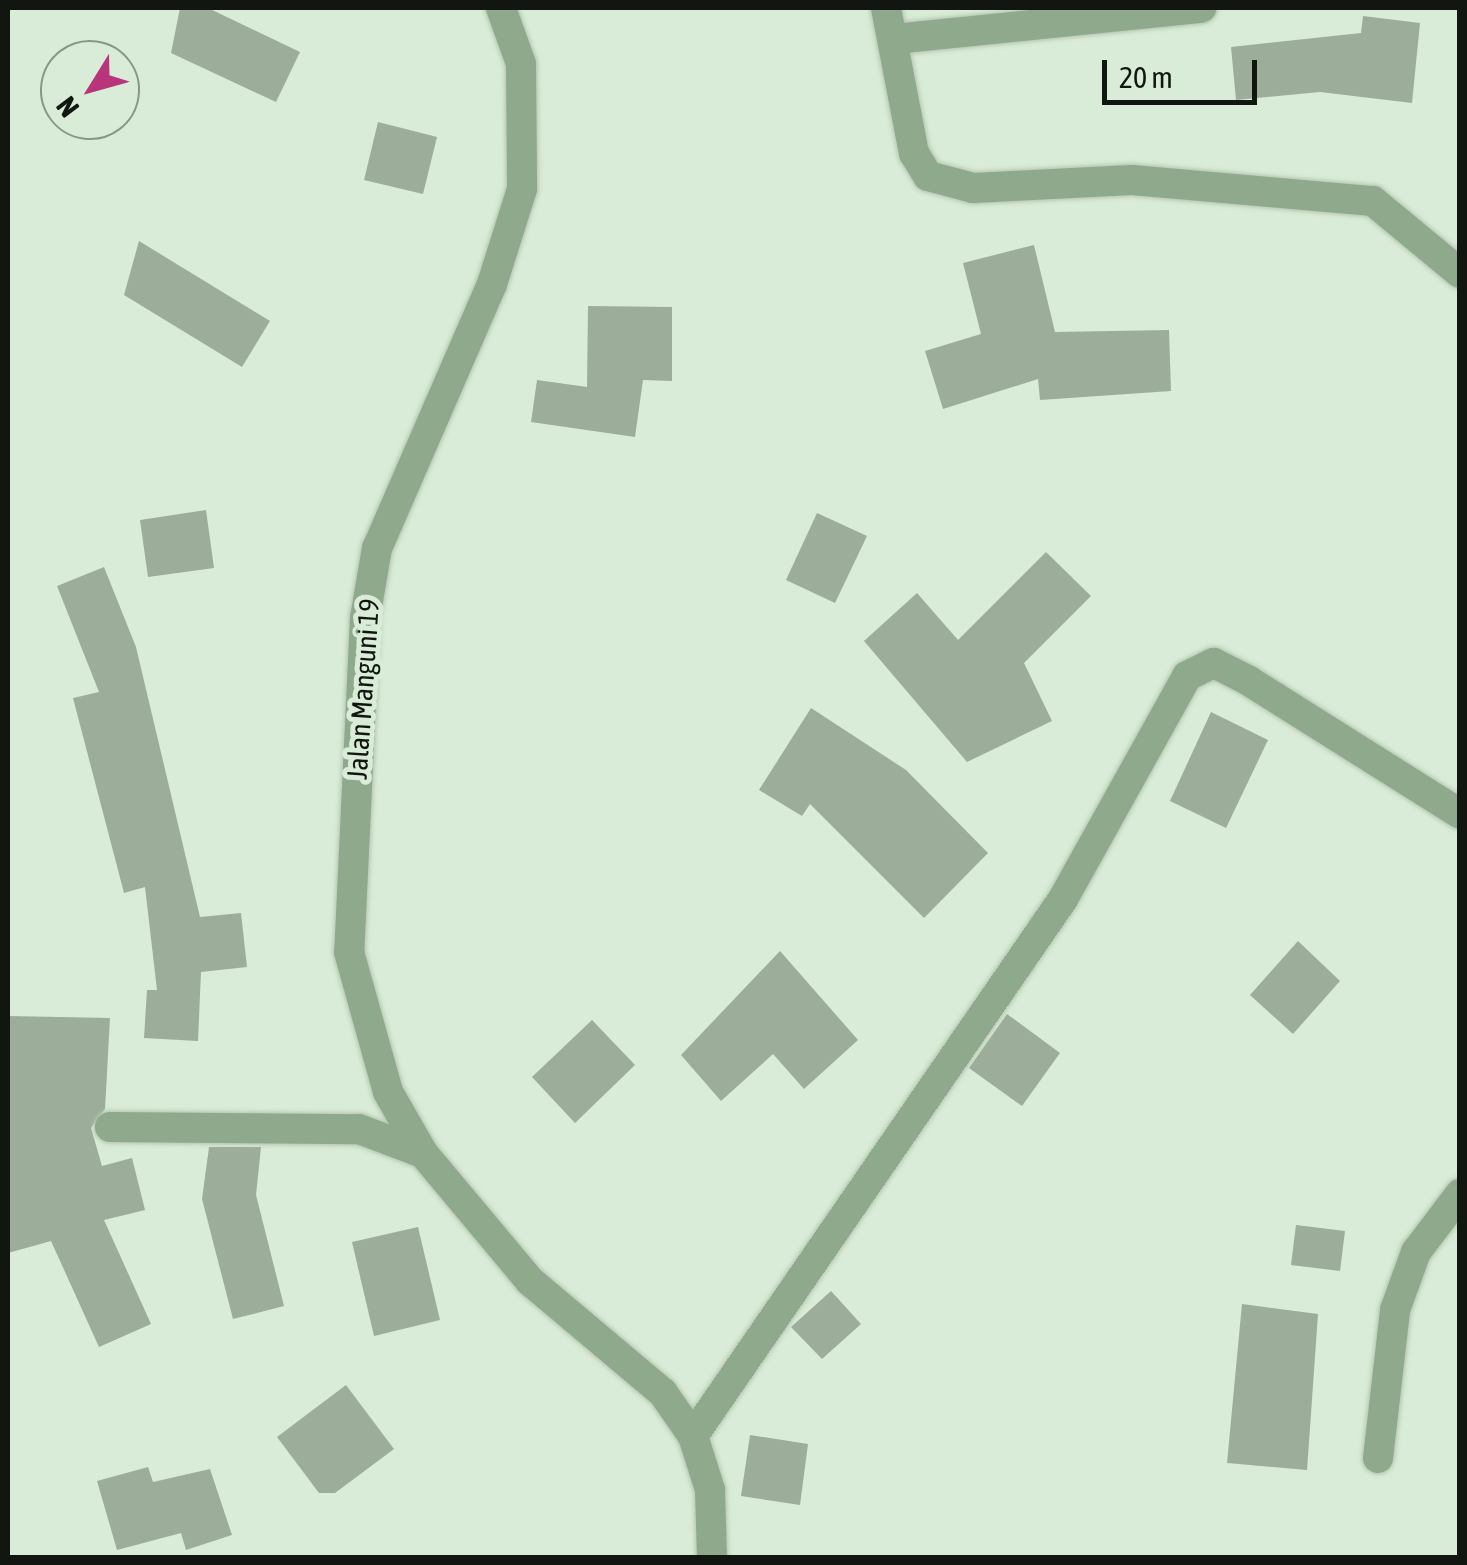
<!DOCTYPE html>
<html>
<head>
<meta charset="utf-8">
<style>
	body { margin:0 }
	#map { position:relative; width:1467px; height:1565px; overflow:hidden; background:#d9ecd7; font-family:"Asap Condensed",sans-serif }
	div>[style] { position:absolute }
	.building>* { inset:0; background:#9cad9a }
	.roads { filter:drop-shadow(0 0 2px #b5c6b3) drop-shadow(0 0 2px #b5c6b3) }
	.minor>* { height:30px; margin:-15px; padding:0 15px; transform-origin:15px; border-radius:15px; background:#8fa98c }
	span { translate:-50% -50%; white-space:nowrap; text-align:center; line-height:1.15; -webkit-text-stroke:10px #d9ecd7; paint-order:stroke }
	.street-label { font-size:28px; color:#111710 }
	.frame { position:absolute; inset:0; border:10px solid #111710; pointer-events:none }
	.north { position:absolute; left:40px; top:40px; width:100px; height:100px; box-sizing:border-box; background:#d9ecd7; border:2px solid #899787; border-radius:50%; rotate:233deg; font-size:28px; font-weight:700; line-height:40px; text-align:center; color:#111710 }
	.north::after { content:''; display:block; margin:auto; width:35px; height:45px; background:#b9357b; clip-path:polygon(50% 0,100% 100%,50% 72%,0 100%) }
	.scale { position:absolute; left:1102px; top:60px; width:155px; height:45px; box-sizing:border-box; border:5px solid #111710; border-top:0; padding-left:12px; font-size:30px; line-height:35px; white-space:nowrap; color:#111710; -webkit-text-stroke:8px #d9ecd7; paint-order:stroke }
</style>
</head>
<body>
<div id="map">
	<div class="building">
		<div style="clip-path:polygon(180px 8px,208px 8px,300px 52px,276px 102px,171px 53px)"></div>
		<div style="clip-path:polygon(1363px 16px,1420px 23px,1412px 103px,1320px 92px,1236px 100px,1231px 47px,1361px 33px)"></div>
		<div style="clip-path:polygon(378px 122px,437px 137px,423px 194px,364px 180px)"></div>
		<div style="clip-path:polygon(139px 241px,270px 321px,242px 367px,124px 295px)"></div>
		<div style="clip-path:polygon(1034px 245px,1055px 332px,1169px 330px,1171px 391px,1040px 400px,1038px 379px,943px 409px,925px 351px,981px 334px,963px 263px)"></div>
		<div style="clip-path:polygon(588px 306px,672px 307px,672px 381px,643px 380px,635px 437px,531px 422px,537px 380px,587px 387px)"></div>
		<div style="clip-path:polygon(206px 510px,214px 568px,148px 577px,140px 520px)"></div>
		<div style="clip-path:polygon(817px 513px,867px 536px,835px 603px,786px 580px)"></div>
		<div style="clip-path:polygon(1046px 552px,1091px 596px,1024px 663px,1052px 721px,967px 762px,864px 641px,917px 593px,958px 640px)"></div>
		<div style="clip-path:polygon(104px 567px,136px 647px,200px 917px,241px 913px,247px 967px,201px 972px,198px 1041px,144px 1038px,147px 990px,157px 990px,145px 887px,124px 893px,73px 698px,99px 692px,57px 586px)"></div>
		<div style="clip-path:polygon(811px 708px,906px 770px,988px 853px,924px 918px,810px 804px,802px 816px,759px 790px)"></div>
		<div style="clip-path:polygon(1211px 712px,1268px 740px,1226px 828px,1170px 801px)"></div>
		<div style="clip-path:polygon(1298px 941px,1340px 981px,1293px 1034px,1250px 995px)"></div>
		<div style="clip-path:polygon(780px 951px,858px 1040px,804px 1089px,773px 1054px,721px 1101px,681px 1055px)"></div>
		<div style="clip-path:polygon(1007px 1014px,1060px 1053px,1022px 1106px,969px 1068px)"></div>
		<div style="clip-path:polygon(8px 1016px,110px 1018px,105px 1109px,91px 1128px,102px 1166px,132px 1158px,145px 1210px,104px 1220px,151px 1324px,99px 1347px,51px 1241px,8px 1253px)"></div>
		<div style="clip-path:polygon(592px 1020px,635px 1065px,575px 1123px,532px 1077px)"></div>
		<div style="clip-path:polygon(209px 1147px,261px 1147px,256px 1195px,284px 1306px,233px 1319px,202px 1199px)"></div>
		<div style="clip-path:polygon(1296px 1225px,1345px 1231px,1340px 1271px,1291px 1265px)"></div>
		<div style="clip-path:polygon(418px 1227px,440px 1320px,374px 1336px,352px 1242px)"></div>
		<div style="clip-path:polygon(831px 1291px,861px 1324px,822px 1359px,791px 1327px)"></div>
		<div style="clip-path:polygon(1242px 1304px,1318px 1314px,1307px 1470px,1227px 1463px)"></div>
		<div style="clip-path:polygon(346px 1385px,394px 1449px,335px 1493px,319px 1493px,277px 1437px)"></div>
		<div style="clip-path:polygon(750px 1435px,808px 1444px,800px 1505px,741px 1496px)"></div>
		<div style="clip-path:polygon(148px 1467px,153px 1482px,210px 1469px,232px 1535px,186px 1550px,181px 1533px,117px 1550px,97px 1481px)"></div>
	</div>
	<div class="roads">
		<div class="minor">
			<div style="left:501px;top:8px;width:59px;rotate:70.3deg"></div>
			<div style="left:521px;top:64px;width:125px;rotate:89.5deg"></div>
			<div style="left:522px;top:189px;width:100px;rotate:107.5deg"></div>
			<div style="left:492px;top:284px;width:288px;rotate:113.5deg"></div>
			<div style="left:377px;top:548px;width:71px;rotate:99.7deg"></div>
			<div style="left:365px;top:618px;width:334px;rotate:92.7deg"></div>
			<div style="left:349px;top:952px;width:145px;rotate:74.4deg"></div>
			<div style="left:388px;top:1092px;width:70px;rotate:60.2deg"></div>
			<div style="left:423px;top:1153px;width:167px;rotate:50.1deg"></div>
			<div style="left:530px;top:1281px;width:174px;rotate:40.1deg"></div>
			<div style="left:663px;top:1393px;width:52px;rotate:55.1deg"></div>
			<div style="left:693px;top:1436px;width:57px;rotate:72.5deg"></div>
			<div style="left:710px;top:1490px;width:68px;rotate:88.3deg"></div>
			<div style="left:886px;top:8px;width:148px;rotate:79.1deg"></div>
			<div style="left:914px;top:153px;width:27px;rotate:59deg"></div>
			<div style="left:928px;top:176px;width:47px;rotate:14.9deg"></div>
			<div style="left:973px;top:188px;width:159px;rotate:-2.9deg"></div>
			<div style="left:1132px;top:180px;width:242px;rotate:5deg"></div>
			<div style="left:1373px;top:201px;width:113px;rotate:39.6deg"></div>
			<div style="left:894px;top:39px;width:309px;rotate:-5.8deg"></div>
			<div style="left:110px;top:1127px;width:249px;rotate:0.5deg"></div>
			<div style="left:359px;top:1129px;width:68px;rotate:20.6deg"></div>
			<div style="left:693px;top:1436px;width:652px;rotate:-55.43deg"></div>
			<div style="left:1063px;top:899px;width:255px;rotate:-60.9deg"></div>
			<div style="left:1187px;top:676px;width:30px;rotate:-26deg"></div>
			<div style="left:1214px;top:663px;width:39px;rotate:27deg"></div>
			<div style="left:1249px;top:681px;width:249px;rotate:32.2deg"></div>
			<div style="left:1378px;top:1458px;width:149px;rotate:-83.4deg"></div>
			<div style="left:1395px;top:1310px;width:62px;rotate:-70.1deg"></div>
			<div style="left:1416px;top:1252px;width:73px;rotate:-52.8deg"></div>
		</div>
	</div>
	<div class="street-label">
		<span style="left:363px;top:689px;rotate:-86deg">Jalan Manguni 19</span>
	</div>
	<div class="frame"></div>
	<div class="north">N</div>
	<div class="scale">20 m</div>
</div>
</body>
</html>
